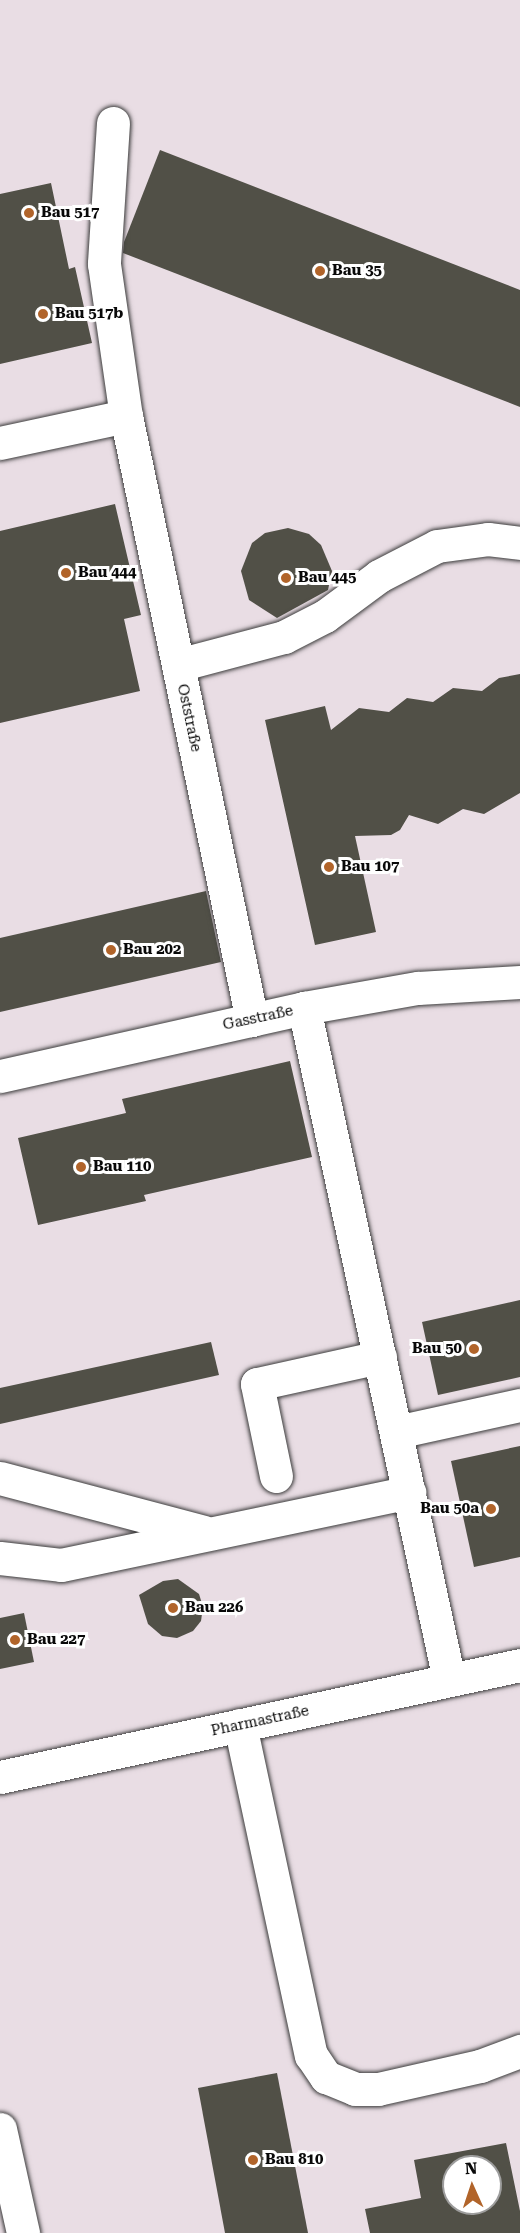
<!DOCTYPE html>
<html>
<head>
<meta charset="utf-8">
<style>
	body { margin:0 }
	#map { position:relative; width:520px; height:2233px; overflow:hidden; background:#f8fee7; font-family:"Roboto Serif",serif }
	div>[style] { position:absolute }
	.industrial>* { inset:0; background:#e9dde4 }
	.building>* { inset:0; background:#515047 }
	.roads { filter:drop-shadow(0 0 2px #3c3c3c) drop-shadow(0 0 2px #3c3c3c) }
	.minor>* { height:33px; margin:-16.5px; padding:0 16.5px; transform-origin:16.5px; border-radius:16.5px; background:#fff }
	.dots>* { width:16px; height:16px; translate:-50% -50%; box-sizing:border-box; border:3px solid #fff; border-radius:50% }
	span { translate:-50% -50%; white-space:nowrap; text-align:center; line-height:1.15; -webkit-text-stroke:6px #fff; paint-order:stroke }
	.poi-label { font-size:15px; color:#090909; font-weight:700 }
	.left { translate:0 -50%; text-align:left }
	.right { translate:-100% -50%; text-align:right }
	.street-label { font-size:15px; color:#090909 }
	.north { position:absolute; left:442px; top:2155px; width:60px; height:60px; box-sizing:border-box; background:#fff; border:2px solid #9d9d9d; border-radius:50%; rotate:357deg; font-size:16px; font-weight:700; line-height:24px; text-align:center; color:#090909 }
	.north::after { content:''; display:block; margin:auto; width:21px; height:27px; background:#b1642a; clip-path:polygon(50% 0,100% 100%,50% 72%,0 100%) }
</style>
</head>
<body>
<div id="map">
	<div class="industrial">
		<div style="clip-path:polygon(evenodd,0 0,520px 0,520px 2233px,0 2233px,0 0,454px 2167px,490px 2167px,490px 2203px,454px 2203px,454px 2167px)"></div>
	</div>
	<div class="building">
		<div style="clip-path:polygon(160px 150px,520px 290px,520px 407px,123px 253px,124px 242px)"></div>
		<div style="clip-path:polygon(51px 183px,69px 269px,75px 267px,92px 343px,0 364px,0 194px)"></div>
		<div style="clip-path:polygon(115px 504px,141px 615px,124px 619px,140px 691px,0 723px,0 531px)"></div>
		<div style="clip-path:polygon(288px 528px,309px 534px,321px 545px,332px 571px,328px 590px,277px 618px,249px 600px,241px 571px,252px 543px,265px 533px)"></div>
		<div style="clip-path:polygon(520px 674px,520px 793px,484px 814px,463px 809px,438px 824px,409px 815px,400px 830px,391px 835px,355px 836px,376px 932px,315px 945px,265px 720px,325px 706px,331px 730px,359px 708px,389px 712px,407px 698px,433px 702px,453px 688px,482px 691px,499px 678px)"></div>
		<div style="clip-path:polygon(206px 891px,221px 962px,0 1012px,0 938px)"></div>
		<div style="clip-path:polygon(290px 1061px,312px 1157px,144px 1195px,146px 1201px,38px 1225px,18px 1138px,126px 1113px,122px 1099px)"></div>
		<div style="clip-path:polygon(520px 1300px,520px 1377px,438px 1395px,422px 1322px)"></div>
		<div style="clip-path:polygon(211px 1342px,219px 1375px,0 1424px,0 1388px)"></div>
		<div style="clip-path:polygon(520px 1446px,520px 1557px,474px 1567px,451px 1461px)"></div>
		<div style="clip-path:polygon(178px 1579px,199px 1594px,203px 1607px,201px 1621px,193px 1631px,177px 1638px,162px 1636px,148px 1624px,139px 1595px,163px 1581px)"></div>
		<div style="clip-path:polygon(24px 1613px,34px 1662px,0 1669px,0 1618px)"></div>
		<div style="clip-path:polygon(277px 2073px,308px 2233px,225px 2233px,198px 2088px)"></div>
		<div style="clip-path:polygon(evenodd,506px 2143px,520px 2211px,520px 2233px,370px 2233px,365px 2209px,421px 2198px,414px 2160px,506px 2143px,454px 2167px,490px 2167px,490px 2203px,454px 2203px,454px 2167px)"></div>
	</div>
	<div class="roads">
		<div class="minor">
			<div style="left:113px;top:123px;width:141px;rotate:93.7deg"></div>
			<div style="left:104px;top:264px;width:154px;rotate:81.8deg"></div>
			<div style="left:126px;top:416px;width:617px;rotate:78.22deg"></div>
			<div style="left:0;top:443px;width:129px;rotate:-12.1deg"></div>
			<div style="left:178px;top:665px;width:110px;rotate:-14.8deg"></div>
			<div style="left:284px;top:637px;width:46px;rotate:-27.1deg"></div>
			<div style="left:325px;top:616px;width:67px;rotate:-36.5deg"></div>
			<div style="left:379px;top:576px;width:65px;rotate:-27.3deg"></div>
			<div style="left:437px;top:546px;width:51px;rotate:-7.8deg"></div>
			<div style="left:488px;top:539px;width:32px;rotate:7deg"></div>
			<div style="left:304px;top:1008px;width:687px;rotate:77.82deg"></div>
			<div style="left:0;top:1076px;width:312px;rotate:-12.6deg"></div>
			<div style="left:304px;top:1008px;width:116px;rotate:-10deg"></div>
			<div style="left:418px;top:988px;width:102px;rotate:-3.4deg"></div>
			<div style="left:396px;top:1432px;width:127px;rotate:-12.3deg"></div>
			<div style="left:276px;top:1476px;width:94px;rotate:-101.7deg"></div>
			<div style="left:257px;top:1384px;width:126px;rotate:-12.4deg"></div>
			<div style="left:0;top:1478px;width:211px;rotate:14.8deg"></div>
			<div style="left:0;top:1558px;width:61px;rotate:6.5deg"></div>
			<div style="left:61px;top:1565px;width:356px;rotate:-11.8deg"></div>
			<div style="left:240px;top:1725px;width:338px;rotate:77.9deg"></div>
			<div style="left:311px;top:2055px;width:27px;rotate:56deg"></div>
			<div style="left:326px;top:2077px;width:31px;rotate:22deg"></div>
			<div style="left:355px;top:2089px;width:23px"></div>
			<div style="left:378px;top:2089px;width:105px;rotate:-12.7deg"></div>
			<div style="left:480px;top:2066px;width:43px;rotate:-20.6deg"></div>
			<div style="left:0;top:1777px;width:532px;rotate:-12.15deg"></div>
			<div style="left:0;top:2129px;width:107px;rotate:77.5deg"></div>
		</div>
	</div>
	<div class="dots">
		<div style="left:29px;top:213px;background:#b1642a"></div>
		<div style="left:320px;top:271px;background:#b1642a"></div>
		<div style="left:43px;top:314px;background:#b1642a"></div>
		<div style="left:66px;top:573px;background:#b1642a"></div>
		<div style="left:286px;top:578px;background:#b1642a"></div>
		<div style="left:329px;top:867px;background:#b1642a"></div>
		<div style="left:111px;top:950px;background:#b1642a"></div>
		<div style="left:81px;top:1167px;background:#b1642a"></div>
		<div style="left:474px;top:1349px;background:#b1642a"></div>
		<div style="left:491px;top:1509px;background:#b1642a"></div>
		<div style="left:173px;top:1608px;background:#b1642a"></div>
		<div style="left:15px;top:1640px;background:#b1642a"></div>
		<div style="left:253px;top:2160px;background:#b1642a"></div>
	</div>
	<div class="poi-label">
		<span class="left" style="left:41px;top:213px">Bau 517</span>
		<span class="left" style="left:332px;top:271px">Bau 35</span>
		<span class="left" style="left:55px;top:314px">Bau 517b</span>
		<span class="left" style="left:78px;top:573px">Bau 444</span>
		<span class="left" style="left:298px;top:578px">Bau 445</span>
		<span class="left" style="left:341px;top:867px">Bau 107</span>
		<span class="left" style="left:123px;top:950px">Bau 202</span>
		<span class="left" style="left:93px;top:1167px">Bau 110</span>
		<span class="right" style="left:462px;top:1349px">Bau 50</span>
		<span class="right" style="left:479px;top:1509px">Bau 50a</span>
		<span class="left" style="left:185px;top:1608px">Bau 226</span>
		<span class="left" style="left:27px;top:1640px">Bau 227</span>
		<span class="left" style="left:265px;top:2160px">Bau 810</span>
	</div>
	<div class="street-label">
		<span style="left:189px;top:718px;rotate:78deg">Oststraße</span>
		<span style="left:258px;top:1018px;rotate:-12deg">Gasstraße</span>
		<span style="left:260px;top:1721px;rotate:-12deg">Pharmastraße</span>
	</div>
	<div class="north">N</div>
</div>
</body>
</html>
